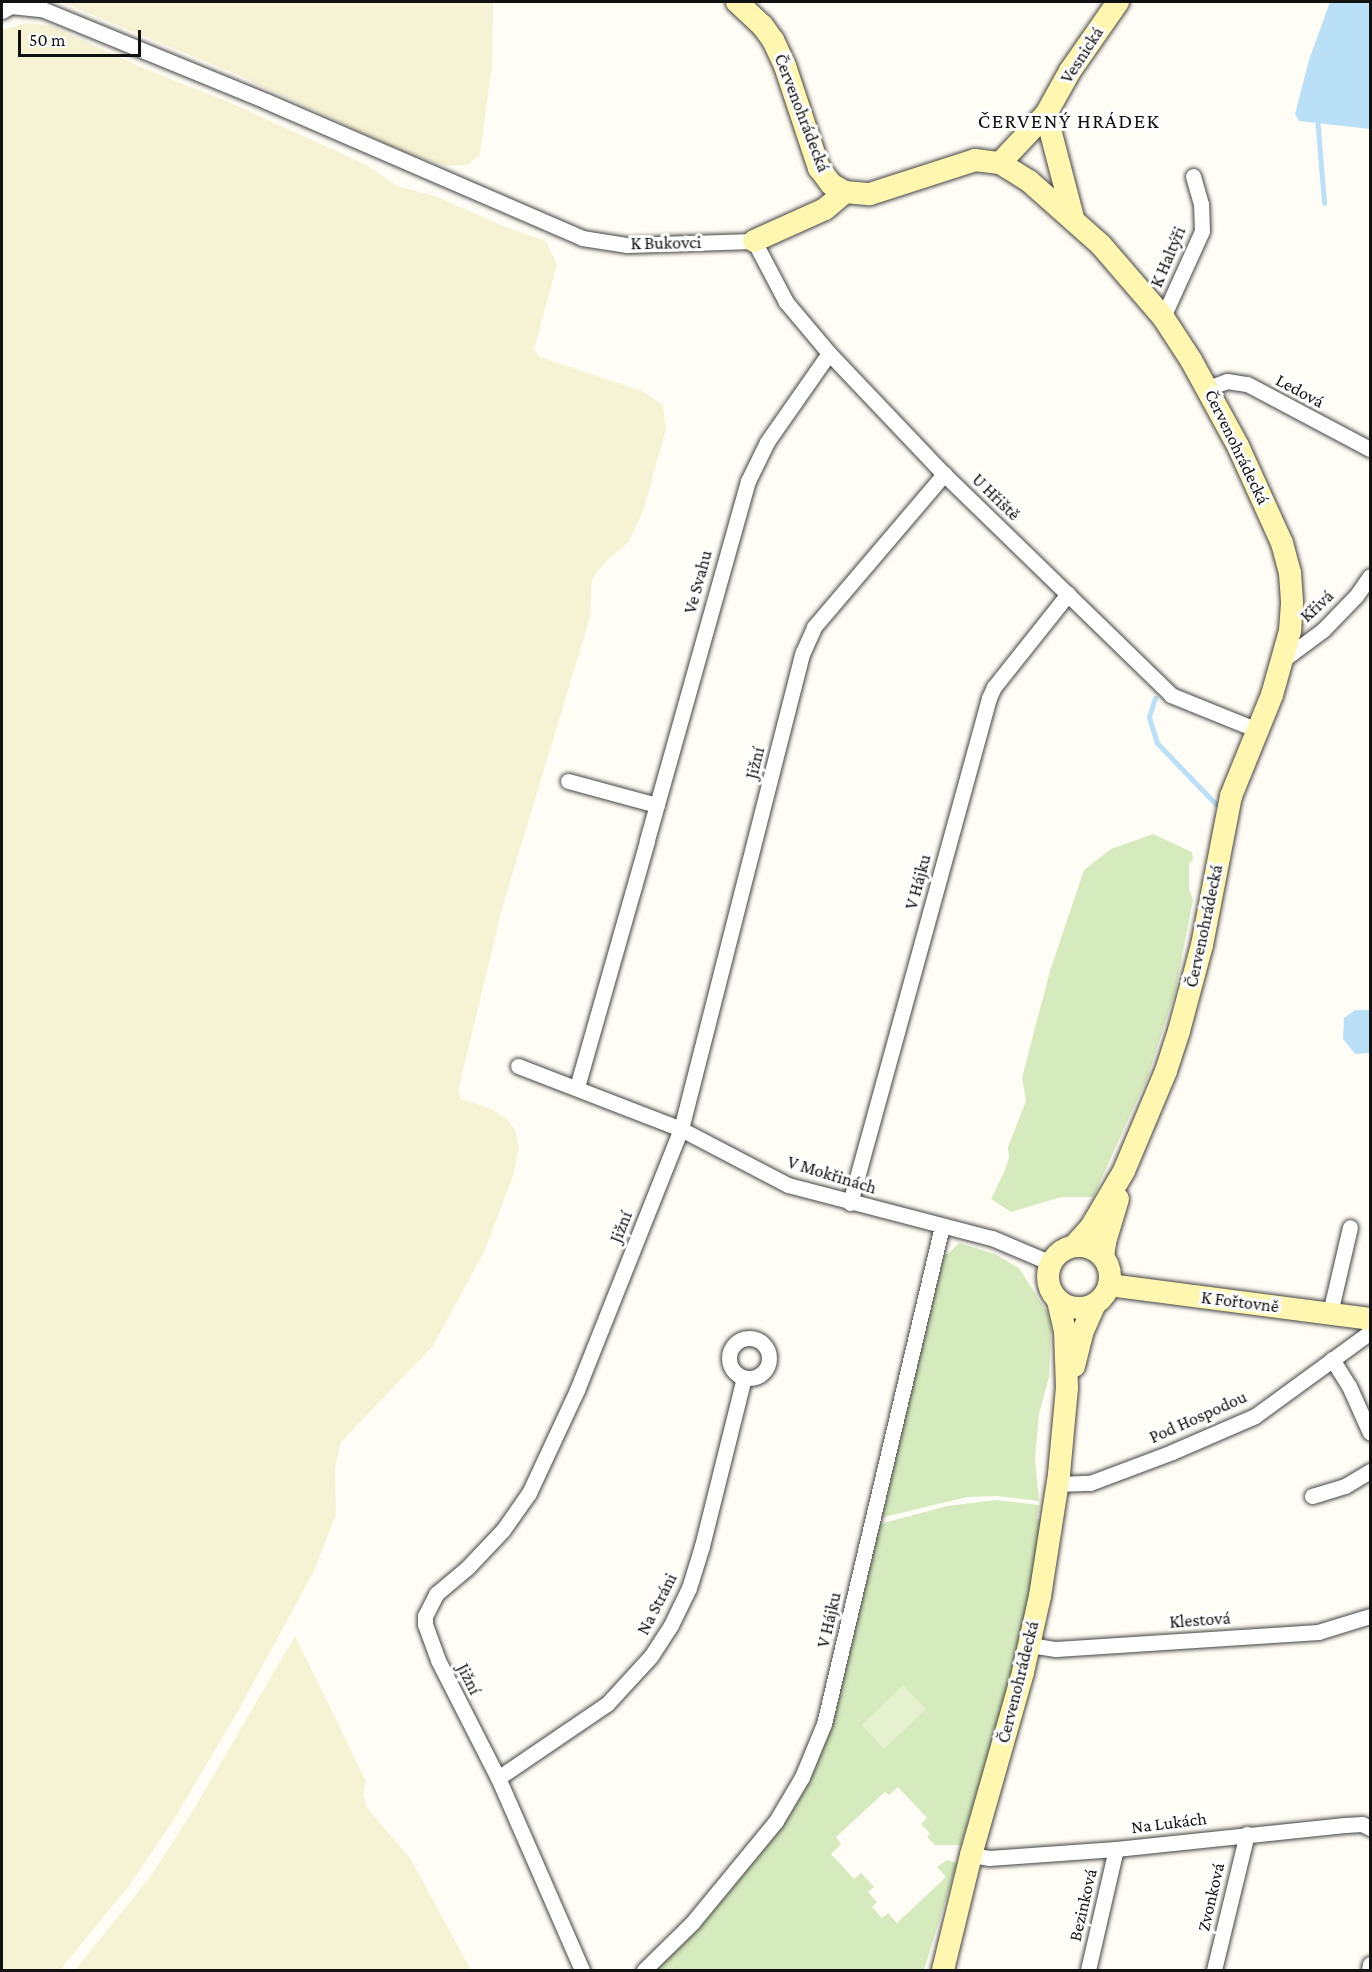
<!DOCTYPE html>
<html>
<head>
<meta charset="utf-8">
<style>
	body { margin:0 }
	#map { position:relative; width:1372px; height:1972px; overflow:hidden; background:#fffdf5; font-family:"Crimson Pro",serif }
	div>[style] { position:absolute }
	.farmland>* { inset:0; background:#f6f3d4 }
	.green>* { inset:0; background:#d5ebbd }
	.pitch>* { inset:0; background:#e6f2cf }
	.water>* { inset:0; background:#b9e0f7 }
	.stream>* { height:5px; margin:-2.5px; padding:0 2.5px; transform-origin:2.5px; border-radius:2.5px; background:#b9e0f7 }
	.roads { filter:drop-shadow(0 0 2px #444) drop-shadow(0 0 2px #444) }
	.street>* { height:15px; margin:-7.5px; padding:0 7.5px; transform-origin:7.5px; border-radius:7.5px; background:#fff }
	.street>.ring { margin:-7.5px; padding:0; box-sizing:content-box; background:none; border:15px solid #fff; border-radius:50% }
	.secondary>* { height:22px; margin:-11px; padding:0 11px; transform-origin:11px; border-radius:11px; background:#fff6b0 }
	.secondary>.ring { margin:-11px; padding:0; box-sizing:content-box; background:none; border:22px solid #fff6b0; border-radius:50% }
	span { translate:-50% -50%; white-space:nowrap; text-align:center; line-height:1.15; -webkit-text-stroke:6px #fff; paint-order:stroke }
	.street-label { font-size:18px; color:#111 }
	.quarter-label { font-size:21px; color:#111; letter-spacing:1.5px }
	.frame { position:absolute; inset:0; border:3px solid #111; pointer-events:none }
	.scale { position:absolute; left:18px; top:30px; width:123px; height:27px; box-sizing:border-box; border:3px solid #111; border-top:0; padding-left:8px; font-size:18px; line-height:21px; white-space:nowrap; color:#111; -webkit-text-stroke:4px #fff; paint-order:stroke }
</style>
</head>
<body>
<div id="map">
	<div class="farmland">
		<div style="clip-path:polygon(61px 2px,493px 2px,492px 65px,480px 155px,467px 165px,446px 166px,406px 153px,231px 72px)"></div>
		<div style="clip-path:polygon(27px 23px,52px 26px,145px 69px,226px 101px,365px 164px,397px 186px,435px 196px,503px 226px,546px 241px,557px 265px,534px 349px,540px 357px,642px 391px,663px 405px,666px 429px,643px 511px,629px 542px,608px 559px,592px 579px,590px 618px,503px 905px,458px 1091px,461px 1099px,491px 1109px,507px 1119px,515px 1130px,519px 1147px,513px 1176px,484px 1252px,433px 1346px,341px 1442px,335px 1468px,336px 1515px,314px 1571px,238px 1711px,173px 1821px,128px 1887px,60px 1970px,2px 1970px,2px 30px)"></div>
		<div style="clip-path:polygon(295px 1636px,366px 1781px,363px 1795px,367px 1808px,410px 1858px,471px 1970px,75px 1970px,150px 1877px,191px 1814px)"></div>
	</div>
	<div class="green">
		<div style="clip-path:polygon(1153px 834px,1192px 852px,1193px 860px,1189px 864px,1189px 889px,1193px 900px,1175px 992px,1148px 1076px,1093px 1197px,1061px 1197px,1011px 1212px,991px 1199px,1005px 1170px,1009px 1158px,1008px 1147px,1026px 1101px,1022px 1078px,1030px 1047px,1050px 971px,1084px 870px,1111px 849px)"></div>
		<div style="clip-path:polygon(959px 1243px,995px 1254px,1019px 1268px,1047px 1312px,1051px 1326px,1049px 1377px,1039px 1414px,1035px 1458px,1039px 1501px,998px 1496px,967px 1497px,880px 1518px,943px 1254px,948px 1254px)"></div>
		<div style="clip-path:polygon(996px 1500px,1039px 1505px,1037px 1519px,1044px 1520px,1023px 1635px,961px 1845px,935px 1845px,927px 1837px,930px 1833px,921px 1824px,927px 1818px,898px 1787px,889px 1795px,885px 1792px,836px 1837px,841px 1844px,831px 1854px,854px 1879px,861px 1873px,874px 1887px,868px 1892px,877px 1902px,872px 1907px,882px 1918px,888px 1913px,897px 1923px,946px 1877px,937px 1867px,947px 1860px,957px 1863px,924px 1970px,656px 1970px,743px 1871px,835px 1708px,880px 1524px,947px 1506px)"></div>
	</div>
	<div class="pitch">
		<div style="clip-path:polygon(903px 1685px,926px 1709px,884px 1749px,862px 1725px)"></div>
	</div>
	<div class="water">
		<div style="clip-path:polygon(1330px 2px,1370px 2px,1370px 129px,1299px 121px,1295px 114px,1309px 60px)"></div>
		<div style="clip-path:polygon(1355px 1010px,1370px 1010px,1370px 1053px,1355px 1054px,1343px 1039px,1344px 1018px)"></div>
	</div>
	<div class="stream">
		<div style="left:1317px;top:117px;width:86px;rotate:85.3deg"></div>
		<div style="left:1155px;top:698px;width:20px;rotate:108deg"></div>
		<div style="left:1149px;top:717px;width:27px;rotate:73deg"></div>
		<div style="left:1157px;top:743px;width:85px;rotate:46deg"></div>
	</div>
	<div class="roads">
		<div class="street">
			<div style="left:2px;top:11px;width:10px;rotate:-29deg"></div>
			<div style="left:11px;top:6px;width:31px;rotate:6deg"></div>
			<div style="left:42px;top:9px;width:242px;rotate:22.3deg"></div>
			<div style="left:266px;top:101px;width:344px;rotate:23.4deg"></div>
			<div style="left:582px;top:238px;width:46px;rotate:8.8deg"></div>
			<div style="left:627px;top:245px;width:127px;rotate:-1.8deg"></div>
			<div style="left:754px;top:241px;width:69px;rotate:62.3deg"></div>
			<div style="left:786px;top:302px;width:67px;rotate:49.9deg"></div>
			<div style="left:829px;top:353px;width:167px;rotate:46.5deg"></div>
			<div style="left:944px;top:474px;width:317px;rotate:44.2deg"></div>
			<div style="left:1171px;top:695px;width:93px;rotate:22.1deg"></div>
			<div style="left:1163px;top:317px;width:94px;rotate:-65.6deg"></div>
			<div style="left:1202px;top:231px;width:27px;rotate:-92deg"></div>
			<div style="left:1201px;top:204px;width:29px;rotate:-106deg"></div>
			<div style="left:1208px;top:388px;width:20px;rotate:-20deg"></div>
			<div style="left:1227px;top:381px;width:20px;rotate:9deg"></div>
			<div style="left:1247px;top:384px;width:139px;rotate:27.9deg"></div>
			<div style="left:1284px;top:659px;width:49px;rotate:-36.6deg"></div>
			<div style="left:1323px;top:630px;width:47px;rotate:-45.9deg"></div>
			<div style="left:1356px;top:596px;width:24px;rotate:-55deg"></div>
			<div style="left:568px;top:781px;width:92px;rotate:15.1deg"></div>
			<div style="left:647px;top:840px;width:373px;rotate:-74.3deg"></div>
			<div style="left:748px;top:481px;width:43px;rotate:-64deg"></div>
			<div style="left:767px;top:442px;width:108px;rotate:-55.1deg"></div>
			<div style="left:518px;top:1066px;width:175px;rotate:21.1deg"></div>
			<div style="left:681px;top:1129px;width:121px;rotate:27.6deg"></div>
			<div style="left:788px;top:1185px;width:211px;rotate:14.6deg"></div>
			<div style="left:992px;top:1238px;width:64px;rotate:23deg"></div>
			<div style="left:577px;top:1087px;width:255px;rotate:-74.1deg"></div>
			<div style="left:850px;top:1203px;width:524px;rotate:-74.61deg"></div>
			<div style="left:989px;top:698px;width:12px;rotate:-66deg"></div>
			<div style="left:994px;top:687px;width:119px;rotate:-51.5deg"></div>
			<div style="left:1330px;top:1313px;width:88px;rotate:-76.9deg"></div>
			<div class="ring" style="left:729px;top:1338px;width:25px;height:25px"></div>
			<div style="left:1332px;top:1359px;width:32px;rotate:58deg"></div>
			<div style="left:1349px;top:1386px;width:51px;rotate:65.9deg"></div>
			<div style="left:1057px;top:1484px;width:33px;rotate:-2deg"></div>
			<div style="left:1090px;top:1483px;width:88px;rotate:-20.7deg"></div>
			<div style="left:1172px;top:1452px;width:90px;rotate:-23.4deg"></div>
			<div style="left:1255px;top:1416px;width:142px;rotate:-36.1deg"></div>
			<div style="left:1312px;top:1496px;width:34px;rotate:-17deg"></div>
			<div style="left:1345px;top:1486px;width:29px;rotate:-31deg"></div>
			<div style="left:1030px;top:1645px;width:26px;rotate:9deg"></div>
			<div style="left:1056px;top:1649px;width:263px;rotate:-3.7deg"></div>
			<div style="left:1318px;top:1632px;width:54px;rotate:-17.1deg"></div>
			<div style="left:498px;top:1778px;width:132px;rotate:-34.2deg"></div>
			<div style="left:607px;top:1704px;width:65px;rotate:-47.5deg"></div>
			<div style="left:651px;top:1656px;width:37px;rotate:-57deg"></div>
			<div style="left:671px;top:1625px;width:41px;rotate:-64.1deg"></div>
			<div style="left:689px;top:1588px;width:44px;rotate:-72.8deg"></div>
			<div style="left:702px;top:1546px;width:173px;rotate:-76deg"></div>
			<div style="left:971px;top:1855px;width:18px;rotate:9deg"></div>
			<div style="left:989px;top:1858px;width:127px;rotate:-4.1deg"></div>
			<div style="left:1116px;top:1849px;width:230px;rotate:-6deg"></div>
			<div style="left:1345px;top:1825px;width:17px;rotate:-3deg"></div>
			<div style="left:1362px;top:1824px;width:9px;rotate:27deg"></div>
			<div style="left:582px;top:1970px;width:210px;rotate:-113.6deg"></div>
			<div style="left:498px;top:1778px;width:132px;rotate:-117deg"></div>
			<div style="left:438px;top:1660px;width:37px;rotate:-110deg"></div>
			<div style="left:425px;top:1625px;width:9px;rotate:-90deg"></div>
			<div style="left:425px;top:1616px;width:25px;rotate:-63deg"></div>
			<div style="left:436px;top:1594px;width:40px;rotate:-40deg"></div>
			<div style="left:467px;top:1568px;width:52px;rotate:-46.5deg"></div>
			<div style="left:503px;top:1530px;width:45px;rotate:-54.9deg"></div>
			<div style="left:529px;top:1493px;width:114px;rotate:-65deg"></div>
			<div style="left:577px;top:1390px;width:281px;rotate:-68.3deg"></div>
			<div style="left:681px;top:1129px;width:492px;rotate:-75.7deg"></div>
			<div style="left:803px;top:652px;width:27px;rotate:-66deg"></div>
			<div style="left:814px;top:627px;width:201px;rotate:-49.6deg"></div>
			<div style="left:644px;top:1970px;width:67px;rotate:-44.4deg"></div>
			<div style="left:692px;top:1923px;width:132px;rotate:-50.5deg"></div>
			<div style="left:776px;top:1821px;width:51px;rotate:-59.4deg"></div>
			<div style="left:802px;top:1777px;width:57px;rotate:-67.5deg"></div>
			<div style="left:824px;top:1724px;width:512px;rotate:-76.67deg"></div>
			<div style="left:1088px;top:1970px;width:124px;rotate:-77deg"></div>
			<div style="left:1214px;top:1970px;width:140px;rotate:-76.4deg"></div>
			<div style="left:1369px;top:1970px;width:6px;rotate:-81deg"></div>
		</div>
		<div class="secondary">
			<div style="left:737px;top:2px;width:34px;rotate:43deg"></div>
			<div style="left:762px;top:25px;width:19px;rotate:54deg"></div>
			<div style="left:773px;top:40px;width:29px;rotate:65deg"></div>
			<div style="left:785px;top:66px;width:108px;rotate:71.6deg"></div>
			<div style="left:819px;top:168px;width:20px;rotate:53deg"></div>
			<div style="left:831px;top:184px;width:16px;rotate:30deg"></div>
			<div style="left:845px;top:192px;width:25px;rotate:5deg"></div>
			<div style="left:870px;top:194px;width:110px;rotate:-17.9deg"></div>
			<div style="left:975px;top:160px;width:25px;rotate:7deg"></div>
			<div style="left:1000px;top:163px;width:34px;rotate:32deg"></div>
			<div style="left:1029px;top:181px;width:96px;rotate:41.6deg"></div>
			<div style="left:1101px;top:245px;width:95px;rotate:49.3deg"></div>
			<div style="left:1163px;top:317px;width:51px;rotate:56.9deg"></div>
			<div style="left:1191px;top:360px;width:98px;rotate:61.3deg"></div>
			<div style="left:1238px;top:446px;width:107px;rotate:65.6deg"></div>
			<div style="left:1282px;top:543px;width:31px;rotate:75deg"></div>
			<div style="left:1290px;top:573px;width:30px;rotate:86deg"></div>
			<div style="left:1292px;top:603px;width:28px;rotate:94deg"></div>
			<div style="left:1290px;top:631px;width:66px;rotate:105.7deg"></div>
			<div style="left:1272px;top:695px;width:109px;rotate:112.1deg"></div>
			<div style="left:1231px;top:796px;width:152px;rotate:101deg"></div>
			<div style="left:1202px;top:945px;width:89px;rotate:105deg"></div>
			<div style="left:1179px;top:1031px;width:42px;rotate:108deg"></div>
			<div style="left:1166px;top:1071px;width:108px;rotate:112.8deg"></div>
			<div style="left:1124px;top:1171px;width:65px;rotate:120.5deg"></div>
			<div style="left:1091px;top:1227px;width:25px;rotate:132deg"></div>
			<div style="left:1046px;top:114px;width:107px;rotate:75.4deg"></div>
			<div style="left:1000px;top:163px;width:67px;rotate:-46.8deg"></div>
			<div style="left:1046px;top:114px;width:49px;rotate:-60.8deg"></div>
			<div style="left:1070px;top:71px;width:84px;rotate:-55.2deg"></div>
			<div style="left:754px;top:241px;width:78px;rotate:-24.3deg"></div>
			<div style="left:825px;top:209px;width:26px;rotate:-40deg"></div>
			<div class="ring" style="left:1048px;top:1246px;width:40px;height:40px"></div>
			<div style="left:1103px;top:1257px;width:15px;rotate:-82deg"></div>
			<div style="left:1105px;top:1242px;width:45px;rotate:-73.2deg"></div>
			<div style="left:1109px;top:1285px;width:263px;rotate:7.4deg"></div>
			<div style="left:1074px;top:1366px;width:34px;rotate:-76deg"></div>
			<div style="left:1082px;top:1333px;width:32px;rotate:-66deg"></div>
			<div style="left:943px;top:1970px;width:118px;rotate:-76.3deg"></div>
			<div style="left:971px;top:1855px;width:190px;rotate:-74.1deg"></div>
			<div style="left:1023px;top:1672px;width:78px;rotate:-77.4deg"></div>
			<div style="left:1040px;top:1596px;width:123px;rotate:-81.1deg"></div>
			<div style="left:1059px;top:1474px;width:86px;rotate:-84.7deg"></div>
			<div style="left:1067px;top:1388px;width:57px;rotate:-92deg"></div>
			<div style="left:1065px;top:1331px;width:32px;rotate:-103deg"></div>
		</div>
	</div>
	<div class="street-label">
		<span style="left:1082px;top:55px;rotate:-57deg">Vesnická</span>
		<span style="left:802px;top:113px;rotate:69deg">Červenohrádecká</span>
		<span style="left:666px;top:243px;rotate:-1deg">K Bukovci</span>
		<span style="left:1168px;top:257px;rotate:-67deg">K Haltýři</span>
		<span style="left:1300px;top:391px;rotate:28deg">Ledová</span>
		<span style="left:1237px;top:447px;rotate:64deg">Červenohrádecká</span>
		<span style="left:996px;top:497px;rotate:44deg">U Hřiště</span>
		<span style="left:698px;top:582px;rotate:-75deg">Ve Svahu</span>
		<span style="left:1317px;top:606px;rotate:-43deg">Křivá</span>
		<span style="left:755px;top:763px;rotate:-76deg">Jižní</span>
		<span style="left:918px;top:882px;rotate:-75deg">V Hájku</span>
		<span style="left:1204px;top:926px;rotate:-78deg">Červenohrádecká</span>
		<span style="left:832px;top:1175px;rotate:17deg">V Mokřinách</span>
		<span style="left:621px;top:1227px;rotate:-68deg">Jižní</span>
		<span style="left:1240px;top:1302px;rotate:7deg">K Fořtovně</span>
		<span style="left:1198px;top:1417px;rotate:-24deg">Pod Hospodou</span>
		<span style="left:657px;top:1604px;rotate:-63deg">Na Stráni</span>
		<span style="left:829px;top:1620px;rotate:-77deg">V Hájku</span>
		<span style="left:1200px;top:1620px;rotate:-4deg">Klestová</span>
		<span style="left:469px;top:1679px;rotate:63deg">Jižní</span>
		<span style="left:1018px;top:1682px;rotate:-76deg">Červenohrádecká</span>
		<span style="left:1169px;top:1823px;rotate:-7deg">Na Lukách</span>
		<span style="left:1211px;top:1897px;rotate:-77deg">Zvonková</span>
		<span style="left:1083px;top:1905px;rotate:-77deg">Bezinková</span>
	</div>
	<div class="quarter-label">
		<span style="left:1069px;top:121px">ČERVENÝ HRÁDEK</span>
	</div>
	<div class="frame"></div>
	<div class="scale">50 m</div>
</div>
</body>
</html>
